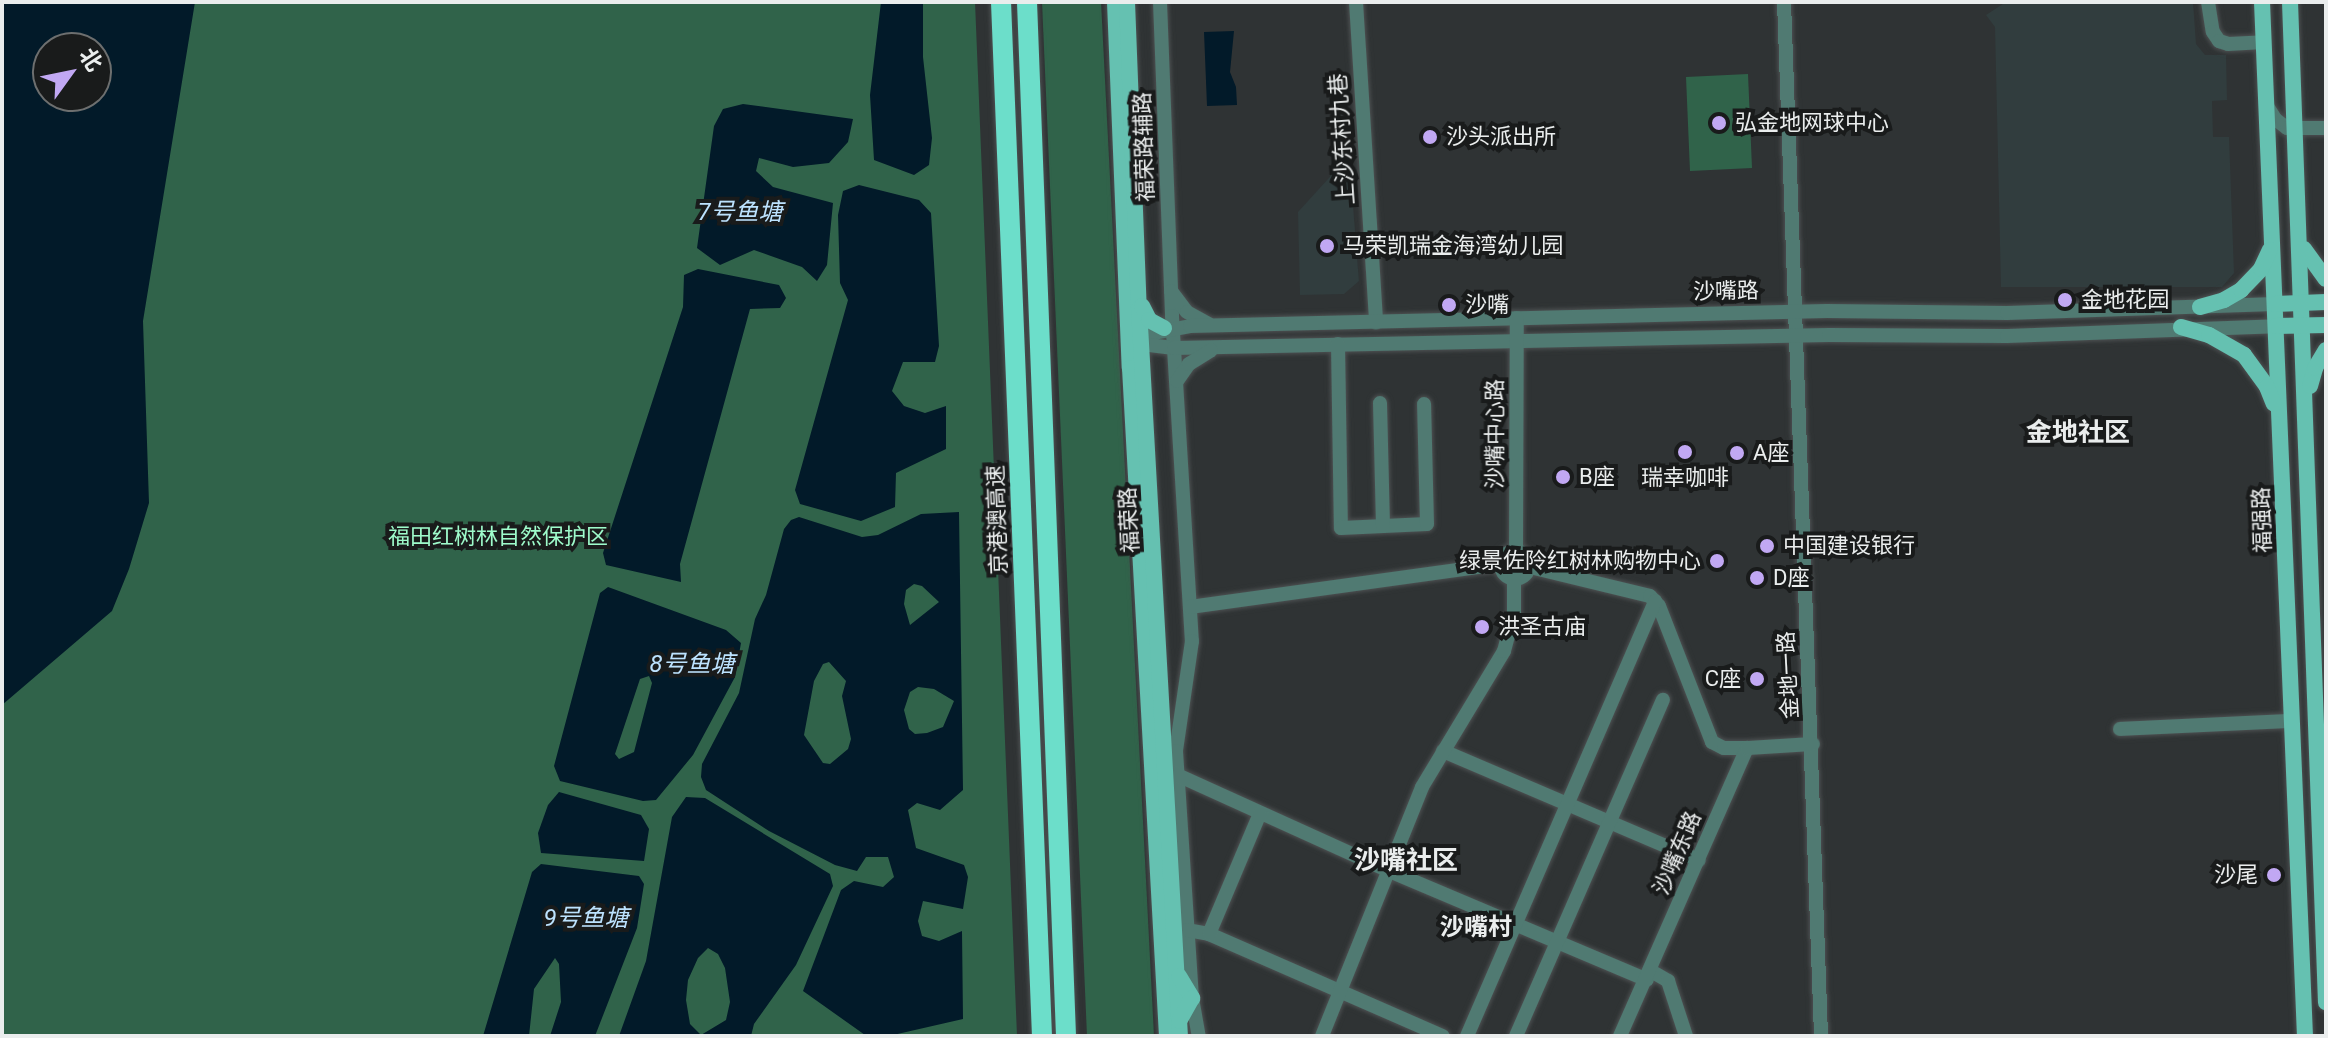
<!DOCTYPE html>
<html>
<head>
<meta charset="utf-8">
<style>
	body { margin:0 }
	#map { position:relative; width:2328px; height:1038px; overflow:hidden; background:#2f3334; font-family:Roboto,"Noto Sans SC",sans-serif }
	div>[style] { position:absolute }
	.built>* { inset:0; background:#313d3e }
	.green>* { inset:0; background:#30634a }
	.water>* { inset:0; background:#021a29 }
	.roads { filter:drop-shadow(0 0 2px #4d5152) drop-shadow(0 0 2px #4d5152) }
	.minor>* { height:14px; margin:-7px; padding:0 7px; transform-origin:7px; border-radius:7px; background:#507a72 }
	.minor>.ring { margin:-7px; padding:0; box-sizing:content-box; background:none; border:14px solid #507a72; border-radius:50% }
	.major>* { height:16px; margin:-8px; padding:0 8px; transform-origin:8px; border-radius:8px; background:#65c1b1 }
	.highway>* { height:20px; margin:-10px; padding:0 10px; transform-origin:10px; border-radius:10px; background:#6cdeca }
	.dots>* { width:22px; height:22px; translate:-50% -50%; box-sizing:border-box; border:4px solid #191b1b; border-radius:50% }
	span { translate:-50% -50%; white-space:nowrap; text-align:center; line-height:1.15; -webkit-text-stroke:8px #191b1b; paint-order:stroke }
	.poi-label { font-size:22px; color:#eaeded }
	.left { translate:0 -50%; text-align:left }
	.right { translate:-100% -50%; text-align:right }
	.street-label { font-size:22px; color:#eaeded }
	.park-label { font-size:22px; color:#9efbcb }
	.water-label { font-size:24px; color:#bce2fe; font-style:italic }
	.neighbourhood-label { font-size:24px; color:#eaeded; font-weight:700 }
	.quarter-label { font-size:26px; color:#eaeded; font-weight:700 }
	.frame { position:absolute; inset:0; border:4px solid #eaeded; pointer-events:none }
	.north { position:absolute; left:32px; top:32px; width:80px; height:80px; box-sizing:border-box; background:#191b1b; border:2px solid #6d6f6f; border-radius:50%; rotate:57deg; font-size:22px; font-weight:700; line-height:32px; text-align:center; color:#eaeded }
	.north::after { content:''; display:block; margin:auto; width:28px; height:36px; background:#c1a8f3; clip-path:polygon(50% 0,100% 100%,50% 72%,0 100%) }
</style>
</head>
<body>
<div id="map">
	<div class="built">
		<div style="clip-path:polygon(2006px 2px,2193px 2px,2196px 44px,2205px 55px,2226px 55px,2227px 100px,2212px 101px,2213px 137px,2229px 137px,2234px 273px,2222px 287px,2001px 287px,1995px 27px,1986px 15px)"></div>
		<div style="clip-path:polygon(1349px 156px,1359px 281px,1344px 294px,1300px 295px,1298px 212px)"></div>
	</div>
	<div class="green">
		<div style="clip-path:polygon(evenodd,2px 2px,975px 2px,1017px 1036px,2px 1036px,2px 2px,48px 48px,96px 48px,96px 96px,48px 96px,48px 48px)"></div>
		<div style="clip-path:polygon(1042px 2px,1101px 2px,1154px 1036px,1087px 1036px)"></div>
		<div style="clip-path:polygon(1748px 74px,1752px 168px,1690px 171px,1686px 77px)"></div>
	</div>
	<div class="water">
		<div style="clip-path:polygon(evenodd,2px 2px,195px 2px,143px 321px,149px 503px,129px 569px,112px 611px,2px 705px,2px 2px,96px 48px,96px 96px,48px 96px,48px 48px,96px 48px)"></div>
		<div style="clip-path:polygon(881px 2px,923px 2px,923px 57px,932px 138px,929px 165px,914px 175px,874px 160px,870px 95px)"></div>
		<div style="clip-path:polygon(1234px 31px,1230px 72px,1236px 87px,1237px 105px,1207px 106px,1204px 32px)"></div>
		<div style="clip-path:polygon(743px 104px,853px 119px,848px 142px,829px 163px,793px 167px,759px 158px,756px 171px,773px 187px,833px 203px,827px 265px,817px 281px,802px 267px,754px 250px,720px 265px,697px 248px,714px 126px,723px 109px)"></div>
		<div style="clip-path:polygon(859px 185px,919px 200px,931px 213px,939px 346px,935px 362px,903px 362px,892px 391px,904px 406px,925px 413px,946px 406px,946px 449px,896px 473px,895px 507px,861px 521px,800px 504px,795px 490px,848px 300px,840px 283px,838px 215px,843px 191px)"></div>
		<div style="clip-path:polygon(698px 269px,779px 285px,786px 298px,780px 308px,750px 309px,680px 564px,681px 582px,606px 565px,603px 553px,683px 307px,684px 275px)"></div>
		<div style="clip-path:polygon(evenodd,959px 512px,963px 790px,940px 810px,917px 803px,908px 810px,916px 848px,964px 865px,968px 877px,963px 909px,923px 901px,918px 921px,922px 936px,939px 941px,962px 931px,963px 1019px,893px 1035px,865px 1035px,803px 991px,841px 890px,854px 881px,883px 887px,894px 877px,888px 857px,866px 857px,857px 871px,835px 865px,769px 831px,706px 790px,701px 777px,702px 764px,739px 693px,755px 619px,766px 595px,784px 529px,791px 520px,799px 517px,862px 537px,878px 535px,921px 514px,959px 512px,914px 584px,922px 586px,939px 602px,910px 625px,904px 604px,906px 590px,914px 584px,959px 512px,829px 662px,846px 681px,842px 696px,851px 739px,848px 749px,830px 764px,823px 763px,804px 735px,814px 681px,823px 664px,829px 662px,959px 512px,918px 687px,934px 689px,954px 701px,943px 727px,927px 733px,915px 734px,909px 729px,904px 710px,910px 692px,918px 687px)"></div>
		<div style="clip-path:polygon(evenodd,608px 587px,726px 630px,741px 643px,735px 677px,693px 755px,656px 800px,643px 801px,560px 781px,554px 766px,600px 593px,608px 587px,649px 676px,652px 683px,634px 752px,619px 759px,615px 754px,640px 679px,649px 676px)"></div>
		<div style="clip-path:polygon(559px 792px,641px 815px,649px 829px,644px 861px,541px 853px,538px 833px,548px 805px)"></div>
		<div style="clip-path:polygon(evenodd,686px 797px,705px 798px,830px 874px,833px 886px,796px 965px,754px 1024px,751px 1036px,619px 1036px,646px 961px,672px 817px,686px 797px,708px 948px,718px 954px,725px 968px,730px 1002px,726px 1020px,701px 1035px,690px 1024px,686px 1000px,688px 980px,698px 958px,708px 948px)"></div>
		<div style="clip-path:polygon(541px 864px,639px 876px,644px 884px,637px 928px,595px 1036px,550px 1036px,561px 1002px,559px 964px,555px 958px,534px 989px,529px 1036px,483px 1036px,532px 872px)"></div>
	</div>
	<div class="roads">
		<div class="minor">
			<div style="left:1160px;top:2px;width:314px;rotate:87.8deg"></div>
			<div style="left:1172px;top:316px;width:326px;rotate:86.5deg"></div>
			<div style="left:1192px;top:641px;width:111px;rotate:98.3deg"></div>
			<div style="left:1176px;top:751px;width:248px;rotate:86.3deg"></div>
			<div style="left:1192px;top:998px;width:39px;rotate:80deg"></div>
			<div style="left:1356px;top:2px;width:321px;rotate:86.4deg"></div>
			<div style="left:1784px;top:2px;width:1035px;rotate:87.95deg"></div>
			<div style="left:2208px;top:2px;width:30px;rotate:81deg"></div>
			<div style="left:2213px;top:32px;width:11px;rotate:56deg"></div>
			<div style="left:2219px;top:41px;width:9px;rotate:18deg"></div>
			<div style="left:2228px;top:44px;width:36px;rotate:-3deg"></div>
			<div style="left:2267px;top:106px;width:15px;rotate:58deg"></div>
			<div style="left:2275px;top:119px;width:15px;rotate:37deg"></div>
			<div style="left:2287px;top:128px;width:39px"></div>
			<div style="left:1171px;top:291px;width:26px;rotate:53deg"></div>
			<div style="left:1187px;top:312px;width:25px;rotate:29deg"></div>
			<div style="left:1133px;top:337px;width:58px;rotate:-10.9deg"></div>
			<div style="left:1190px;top:326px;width:637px;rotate:-1.35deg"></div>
			<div style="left:1827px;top:311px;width:180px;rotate:0.6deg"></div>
			<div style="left:2007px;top:313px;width:268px;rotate:-1.9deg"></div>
			<div style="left:1133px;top:343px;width:41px;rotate:7deg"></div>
			<div style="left:1174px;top:348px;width:655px;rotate:-1.14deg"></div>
			<div style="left:1829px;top:335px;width:178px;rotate:0.3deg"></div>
			<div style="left:2007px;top:336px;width:269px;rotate:-2.1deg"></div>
			<div style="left:1338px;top:344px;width:184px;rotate:89.1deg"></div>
			<div style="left:1341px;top:528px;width:86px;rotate:-2.7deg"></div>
			<div style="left:1427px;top:524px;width:120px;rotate:-91.4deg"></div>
			<div style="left:1177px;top:381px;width:21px;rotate:-55deg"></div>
			<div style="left:1189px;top:364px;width:26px;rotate:-32deg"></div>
			<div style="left:1380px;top:403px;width:123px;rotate:88.6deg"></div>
			<div class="ring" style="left:1501px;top:551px;width:14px;height:14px"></div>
			<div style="left:1516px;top:551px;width:233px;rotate:-89.8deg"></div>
			<div style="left:1530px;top:567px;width:123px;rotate:13.6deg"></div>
			<div style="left:1650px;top:596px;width:13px;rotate:48deg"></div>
			<div style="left:1659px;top:606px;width:146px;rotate:68.7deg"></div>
			<div style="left:1712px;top:742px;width:13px;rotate:27deg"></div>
			<div style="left:1724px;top:748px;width:23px"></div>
			<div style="left:1190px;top:607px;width:314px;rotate:-7.9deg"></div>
			<div style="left:2120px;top:729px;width:172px;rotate:-2.7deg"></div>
			<div style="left:1443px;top:751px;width:278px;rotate:23.1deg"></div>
			<div style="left:1173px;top:773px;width:235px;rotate:24.4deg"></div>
			<div style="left:1387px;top:870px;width:282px;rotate:22.9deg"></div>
			<div style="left:1187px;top:930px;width:22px;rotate:10deg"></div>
			<div style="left:1209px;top:934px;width:255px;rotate:23.6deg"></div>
			<div style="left:1209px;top:934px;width:131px;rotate:-67.1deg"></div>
			<div style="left:1651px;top:971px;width:20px;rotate:30deg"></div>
			<div style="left:1668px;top:981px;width:58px;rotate:71.9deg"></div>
			<div style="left:1322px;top:1036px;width:268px;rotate:-68.1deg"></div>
			<div style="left:1422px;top:787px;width:159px;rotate:-58.9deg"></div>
			<div style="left:1504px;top:651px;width:38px;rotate:-75deg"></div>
			<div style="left:1514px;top:614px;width:35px;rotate:-90deg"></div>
			<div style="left:1467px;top:1036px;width:474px;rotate:-66.6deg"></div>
			<div style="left:1516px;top:1036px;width:367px;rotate:-66.4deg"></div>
			<div style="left:1620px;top:1036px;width:315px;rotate:-66.2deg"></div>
			<div style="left:1747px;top:748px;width:66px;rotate:-3.5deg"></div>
		</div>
		<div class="major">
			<div style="left:1115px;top:2px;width:366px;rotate:87.7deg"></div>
			<div style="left:1130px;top:368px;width:669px;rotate:86.83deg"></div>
			<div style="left:1127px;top:2px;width:306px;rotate:87.8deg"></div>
			<div style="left:1139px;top:308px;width:729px;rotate:86.78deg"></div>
			<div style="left:2262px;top:2px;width:1035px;rotate:87.62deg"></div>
			<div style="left:2290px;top:2px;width:1001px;rotate:87.94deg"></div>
			<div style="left:2304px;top:249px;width:37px;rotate:54deg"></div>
			<div style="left:2275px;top:304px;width:51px;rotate:-2.2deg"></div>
			<div style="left:1142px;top:306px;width:16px;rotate:63deg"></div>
			<div style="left:1149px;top:320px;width:17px;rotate:28deg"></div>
			<div style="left:2200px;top:307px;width:25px;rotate:-16deg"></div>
			<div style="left:2224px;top:300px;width:20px;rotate:-30deg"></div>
			<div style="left:2241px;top:290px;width:29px;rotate:-46deg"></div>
			<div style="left:2261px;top:269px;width:21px;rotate:-65deg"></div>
			<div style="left:2276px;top:326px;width:50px;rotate:-1.1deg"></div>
			<div style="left:2181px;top:327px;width:29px;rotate:16deg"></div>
			<div style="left:2209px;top:335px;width:40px;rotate:29.7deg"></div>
			<div style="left:2244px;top:355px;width:39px;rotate:54deg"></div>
			<div style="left:2267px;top:387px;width:18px;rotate:68deg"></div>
			<div style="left:2310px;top:386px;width:19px;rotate:-74deg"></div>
			<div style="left:2315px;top:368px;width:21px;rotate:-59deg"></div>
			<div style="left:1179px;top:976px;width:26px;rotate:59deg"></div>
			<div style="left:1192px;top:998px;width:26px;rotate:119deg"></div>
		</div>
		<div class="highway">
			<div style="left:1001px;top:2px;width:1035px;rotate:87.73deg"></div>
			<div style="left:1027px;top:2px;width:1035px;rotate:87.84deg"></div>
		</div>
	</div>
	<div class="dots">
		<div style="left:1719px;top:123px;background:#c1a8f3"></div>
		<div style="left:1430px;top:137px;background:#c1a8f3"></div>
		<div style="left:1327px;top:246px;background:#c1a8f3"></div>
		<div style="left:2065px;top:300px;background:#c1a8f3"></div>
		<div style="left:1449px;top:305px;background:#c1a8f3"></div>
		<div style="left:1685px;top:452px;background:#c1a8f3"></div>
		<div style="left:1737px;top:453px;background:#c1a8f3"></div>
		<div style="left:1563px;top:477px;background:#c1a8f3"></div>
		<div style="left:1767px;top:546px;background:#c1a8f3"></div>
		<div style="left:1717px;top:561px;background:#c1a8f3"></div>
		<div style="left:1757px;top:578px;background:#c1a8f3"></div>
		<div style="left:1482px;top:627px;background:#c1a8f3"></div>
		<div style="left:1757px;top:679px;background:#c1a8f3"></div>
		<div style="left:2274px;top:875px;background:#c1a8f3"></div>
	</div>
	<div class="poi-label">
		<span class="left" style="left:1735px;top:123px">弘金地网球中心</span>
		<span class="left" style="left:1446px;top:137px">沙头派出所</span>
		<span class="left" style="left:1343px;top:246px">马荣凯瑞金海湾幼儿园</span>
		<span class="left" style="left:2081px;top:300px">金地花园</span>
		<span class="left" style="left:1465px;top:305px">沙嘴</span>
		<span class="left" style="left:1753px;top:453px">A座</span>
		<span class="left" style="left:1579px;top:477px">B座</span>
		<span style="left:1685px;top:478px">瑞幸咖啡</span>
		<span class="left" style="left:1783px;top:546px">中国建设银行</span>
		<span class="right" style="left:1701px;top:561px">绿景佐阾红树林购物中心</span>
		<span class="left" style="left:1773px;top:578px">D座</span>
		<span class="left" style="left:1498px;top:627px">洪圣古庙</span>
		<span class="right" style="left:1741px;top:679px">C座</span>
		<span class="right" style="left:2258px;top:875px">沙尾</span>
	</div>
	<div class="street-label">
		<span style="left:1342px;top:139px;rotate:-94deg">上沙东村九巷</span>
		<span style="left:1144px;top:147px;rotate:-92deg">福荣路辅路</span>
		<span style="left:1726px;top:291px;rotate:-1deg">沙嘴路</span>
		<span style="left:1495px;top:434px;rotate:-90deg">沙嘴中心路</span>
		<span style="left:997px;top:520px;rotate:-92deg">京港澳高速</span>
		<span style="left:1129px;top:520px;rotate:-93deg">福荣路</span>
		<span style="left:2262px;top:520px;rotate:-92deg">福强路</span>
		<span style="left:1788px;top:675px;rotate:-93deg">金地一路</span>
		<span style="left:1677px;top:853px;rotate:-67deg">沙嘴东路</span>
	</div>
	<div class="park-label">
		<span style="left:498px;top:537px">福田红树林自然保护区</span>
	</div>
	<div class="water-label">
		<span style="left:740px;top:213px">7号鱼塘</span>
		<span style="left:692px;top:665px">8号鱼塘</span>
		<span style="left:586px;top:919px">9号鱼塘</span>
	</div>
	<div class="neighbourhood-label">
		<span style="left:1476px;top:928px">沙嘴村</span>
	</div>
	<div class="quarter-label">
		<span style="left:2078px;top:433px">金地社区</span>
		<span style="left:1406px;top:861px">沙嘴社区</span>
	</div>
	<div class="frame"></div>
	<div class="north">北</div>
</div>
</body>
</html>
